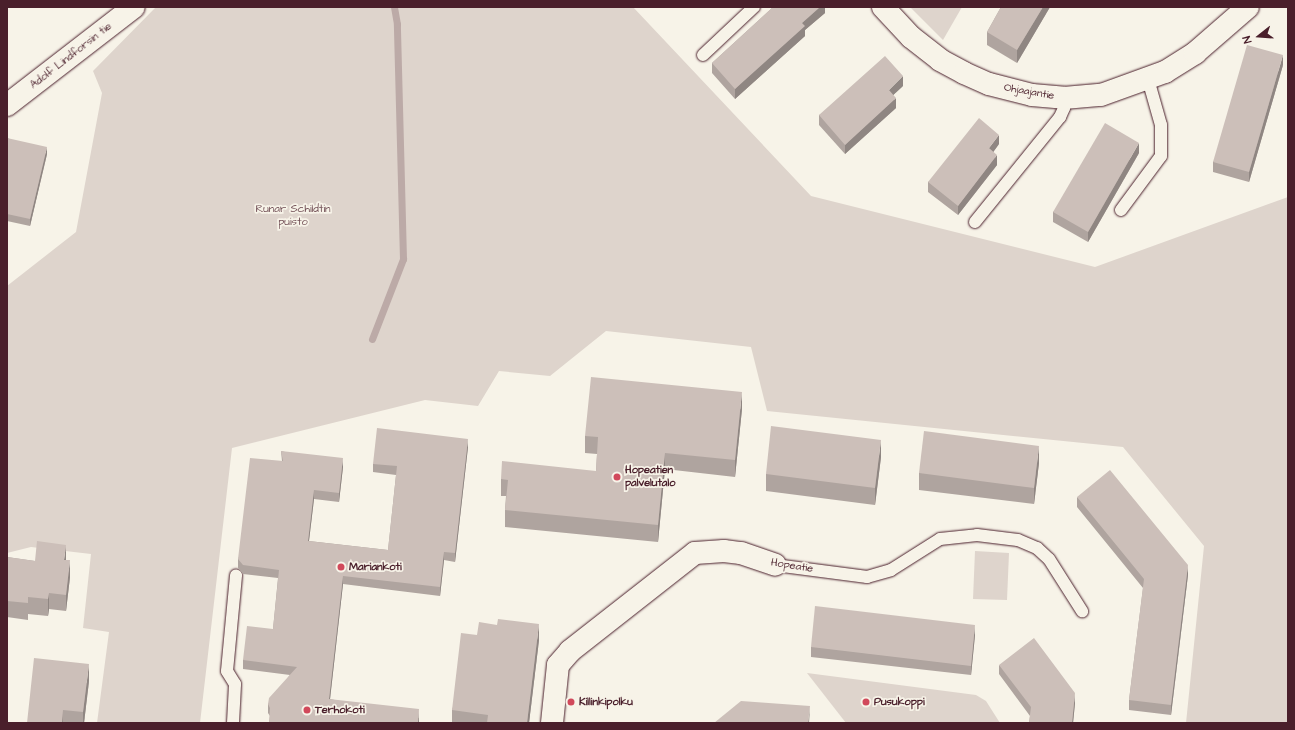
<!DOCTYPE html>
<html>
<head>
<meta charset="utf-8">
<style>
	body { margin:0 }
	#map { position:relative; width:1295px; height:730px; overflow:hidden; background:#f7f3e8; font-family:"Architects Daughter",sans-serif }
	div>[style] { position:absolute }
	.green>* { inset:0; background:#ded4cc }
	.stream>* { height:7px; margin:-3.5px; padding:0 3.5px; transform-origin:3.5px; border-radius:3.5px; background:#bcaaa7 }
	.roads { filter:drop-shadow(0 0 1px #4a1f2b) drop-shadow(0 0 1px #4a1f2b) }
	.lane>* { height:12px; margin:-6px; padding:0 6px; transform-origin:6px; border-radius:6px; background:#f7f3e8 }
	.street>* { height:22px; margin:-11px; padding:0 11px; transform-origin:11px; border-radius:11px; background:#f7f3e8 }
	.wall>* { inset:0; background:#afa49f }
	.shaded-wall>* { inset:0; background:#8f8682 }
	.building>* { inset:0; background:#ccbfb9 }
	.dots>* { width:11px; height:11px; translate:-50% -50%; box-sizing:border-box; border:2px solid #f7f3e8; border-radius:50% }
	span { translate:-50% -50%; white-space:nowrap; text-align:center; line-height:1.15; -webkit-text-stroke:3.5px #f7f3e8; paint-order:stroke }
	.street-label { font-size:11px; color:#4a1f2b }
	.park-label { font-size:11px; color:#6f4c53 }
	.poi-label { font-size:11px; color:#4a1f2b; font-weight:700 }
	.left { translate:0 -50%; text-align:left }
	.frame { position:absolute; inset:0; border:8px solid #4a1f2b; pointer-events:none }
	.north { position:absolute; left:1239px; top:16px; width:40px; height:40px; -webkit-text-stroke:3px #f7f3e8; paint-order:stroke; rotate:253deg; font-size:11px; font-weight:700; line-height:16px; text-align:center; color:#4a1f2b }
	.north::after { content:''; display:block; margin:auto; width:14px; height:18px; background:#4a1f2b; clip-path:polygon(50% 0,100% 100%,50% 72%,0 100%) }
</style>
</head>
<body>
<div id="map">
	<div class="green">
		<div style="clip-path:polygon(156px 7px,633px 7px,811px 196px,1095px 267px,1288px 197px,1288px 723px,1186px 723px,1204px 546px,1123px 447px,767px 411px,751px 347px,606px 331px,550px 376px,499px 371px,478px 406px,425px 400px,232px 448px,200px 723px,97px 723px,109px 632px,83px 628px,91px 554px,31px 547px,7px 553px,7px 286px,76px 232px,102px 93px,93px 71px)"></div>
		<div style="clip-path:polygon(910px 7px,962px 7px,943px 40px)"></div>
		<div style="clip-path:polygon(975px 551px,1009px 553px,1007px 600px,973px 599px)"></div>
		<div style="clip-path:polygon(807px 673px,976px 695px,986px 701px,1000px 723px,846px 723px)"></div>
	</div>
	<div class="stream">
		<div style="left:372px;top:339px;width:86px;rotate:-68.8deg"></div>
		<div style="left:403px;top:259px;width:235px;rotate:-91.5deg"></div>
		<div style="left:397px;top:24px;width:17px;rotate:-100deg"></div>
	</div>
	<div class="roads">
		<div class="lane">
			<div style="left:703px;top:55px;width:70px;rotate:-43.3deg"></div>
			<div style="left:1121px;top:210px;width:67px;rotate:-53.5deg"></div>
			<div style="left:1161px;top:156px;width:31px;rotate:-90deg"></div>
			<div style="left:1161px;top:125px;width:48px;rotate:-105.8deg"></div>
			<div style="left:975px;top:222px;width:135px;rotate:-51deg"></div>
			<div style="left:1060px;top:117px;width:10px;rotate:-66deg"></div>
			<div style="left:1064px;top:108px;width:10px;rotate:-90deg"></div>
			<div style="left:775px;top:565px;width:93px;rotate:7.4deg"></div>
			<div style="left:867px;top:577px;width:25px;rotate:-16deg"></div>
			<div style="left:891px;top:570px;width:58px;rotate:-32.3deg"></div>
			<div style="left:940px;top:539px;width:37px;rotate:-6deg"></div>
			<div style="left:977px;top:535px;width:41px;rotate:7deg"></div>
			<div style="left:1018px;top:540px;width:21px;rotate:23deg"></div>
			<div style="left:1037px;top:548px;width:16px;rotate:43deg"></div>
			<div style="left:1049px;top:559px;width:62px;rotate:57.6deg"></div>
			<div style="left:233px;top:723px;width:39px;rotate:-87deg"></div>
			<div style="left:235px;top:684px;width:15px;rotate:-122deg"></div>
			<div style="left:227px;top:671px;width:96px;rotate:-84.6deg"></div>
		</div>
		<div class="street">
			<div style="left:883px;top:7px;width:41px;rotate:47deg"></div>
			<div style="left:911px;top:37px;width:37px;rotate:38deg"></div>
			<div style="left:940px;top:60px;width:27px;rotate:28deg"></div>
			<div style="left:964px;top:73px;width:27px;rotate:24deg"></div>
			<div style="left:989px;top:84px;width:44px;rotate:14.3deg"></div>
			<div style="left:1032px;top:95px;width:32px;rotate:5deg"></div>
			<div style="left:1064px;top:98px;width:37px;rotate:-5deg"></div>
			<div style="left:1101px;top:95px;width:68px;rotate:-19.8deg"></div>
			<div style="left:1165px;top:72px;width:36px;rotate:-32deg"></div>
			<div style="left:1195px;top:53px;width:70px;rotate:-41deg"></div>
			<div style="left:7px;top:105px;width:160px;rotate:-37.7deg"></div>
			<div style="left:552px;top:723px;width:58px;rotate:-84.1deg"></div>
			<div style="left:558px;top:665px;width:18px;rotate:-49deg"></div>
			<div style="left:570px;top:651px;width:159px;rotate:-38.1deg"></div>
			<div style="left:695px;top:553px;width:29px;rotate:-4deg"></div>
			<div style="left:724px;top:551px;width:17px;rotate:7deg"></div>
			<div style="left:741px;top:553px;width:36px;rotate:19deg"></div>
		</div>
	</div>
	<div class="wall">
		<div style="clip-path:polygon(772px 7px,825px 7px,825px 13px,805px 30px,805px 36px,735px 99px,712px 73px,712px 63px,772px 8px)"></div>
		<div style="clip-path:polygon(1001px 7px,1050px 7px,1017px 63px,987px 45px,987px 32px)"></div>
		<div style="clip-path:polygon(1283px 65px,1249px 182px,1213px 172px,1213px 162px)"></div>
		<div style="clip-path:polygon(903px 86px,893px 95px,896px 108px,845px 154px,819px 125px,819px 115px)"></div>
		<div style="clip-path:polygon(7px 138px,47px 154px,30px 226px,7px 221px)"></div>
		<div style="clip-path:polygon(999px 144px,993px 152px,997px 165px,958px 215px,928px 192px,928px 182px)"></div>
		<div style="clip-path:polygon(1139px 153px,1088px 242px,1053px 222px,1053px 212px)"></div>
		<div style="clip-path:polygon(742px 409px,735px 477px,665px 469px,658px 542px,505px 527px,505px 510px,506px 496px,501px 496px,501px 479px,596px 471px,597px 454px,585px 453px,585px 436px)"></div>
		<div style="clip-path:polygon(468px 447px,455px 562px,444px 560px,440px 596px,343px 584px,330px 699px,419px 718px,419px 723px,269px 723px,270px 716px,268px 713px,268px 704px,290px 675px,243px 669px,243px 660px,273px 629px,278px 578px,243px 574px,238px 568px,238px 559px,282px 461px,281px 451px,343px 467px,339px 502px,314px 499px,309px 541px,388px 550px,396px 475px,373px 472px,373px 464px)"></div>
		<div style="clip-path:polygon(881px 457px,875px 505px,766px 491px,766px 474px)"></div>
		<div style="clip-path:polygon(1039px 463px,1034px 504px,919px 490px,919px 473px)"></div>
		<div style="clip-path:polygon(1077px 497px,1188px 575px,1171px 715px,1129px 710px,1129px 700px,1143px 588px,1077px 507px)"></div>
		<div style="clip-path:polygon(7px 557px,35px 561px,66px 560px,70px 577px,66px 611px,49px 609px,48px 616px,28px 614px,28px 620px,7px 617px)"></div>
		<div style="clip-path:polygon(497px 625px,539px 640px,529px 723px,452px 723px,452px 710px,477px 635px)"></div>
		<div style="clip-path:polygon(975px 635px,971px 675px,811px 657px,811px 647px)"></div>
		<div style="clip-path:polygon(999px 665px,1075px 703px,1073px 723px,1029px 723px,1030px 716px,999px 674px)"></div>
		<div style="clip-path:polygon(89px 681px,84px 723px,27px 723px)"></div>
	</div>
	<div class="shaded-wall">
		<div style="clip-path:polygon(820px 7px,825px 7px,825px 13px,805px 30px,805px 36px,735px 99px,735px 89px,802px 23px)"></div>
		<div style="clip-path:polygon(1043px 7px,1050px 7px,1017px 63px,1017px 50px)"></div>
		<div style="clip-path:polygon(1283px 55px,1283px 65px,1249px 182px,1249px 172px)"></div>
		<div style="clip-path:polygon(903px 76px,903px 86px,889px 99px,889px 90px)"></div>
		<div style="clip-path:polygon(896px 98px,896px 108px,845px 154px,845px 145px)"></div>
		<div style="clip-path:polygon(999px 135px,999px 144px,989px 158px,989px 148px)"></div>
		<div style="clip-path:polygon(1139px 143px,1139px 153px,1088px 242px,1088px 232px)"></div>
		<div style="clip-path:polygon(47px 147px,47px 154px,30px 226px,30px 219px)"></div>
		<div style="clip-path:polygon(997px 155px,997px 165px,958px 215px,958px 206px)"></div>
		<div style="clip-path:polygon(742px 392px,742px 409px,735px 477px,735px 460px)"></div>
		<div style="clip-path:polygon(468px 439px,468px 447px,455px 562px,455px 553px)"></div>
		<div style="clip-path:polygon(881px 440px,881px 457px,875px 505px,875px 488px)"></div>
		<div style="clip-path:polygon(1039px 446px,1039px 463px,1034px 504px,1034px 488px)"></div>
		<div style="clip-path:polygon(665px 453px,665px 469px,658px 542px,658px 525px)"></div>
		<div style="clip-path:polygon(343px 458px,343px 467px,339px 502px,339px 493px)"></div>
		<div style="clip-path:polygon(314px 490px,314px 499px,308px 549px,308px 541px)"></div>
		<div style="clip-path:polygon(66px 545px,66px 561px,64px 560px)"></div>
		<div style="clip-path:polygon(444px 552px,444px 560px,440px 596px,440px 587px)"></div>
		<div style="clip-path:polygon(70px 560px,70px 577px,66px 611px,66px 595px)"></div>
		<div style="clip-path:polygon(1188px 565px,1188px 575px,1171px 715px,1171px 705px)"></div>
		<div style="clip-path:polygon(343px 576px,343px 584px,329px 708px,329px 699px)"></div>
		<div style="clip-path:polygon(49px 593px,49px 609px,48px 616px,48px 599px)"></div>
		<div style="clip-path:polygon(539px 624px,539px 640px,529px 723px,527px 723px)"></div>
		<div style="clip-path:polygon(975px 625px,975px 635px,971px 675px,971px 666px)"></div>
		<div style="clip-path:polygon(89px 664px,89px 681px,84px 723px,83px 723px,83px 712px)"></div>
		<div style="clip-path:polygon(1075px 693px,1075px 703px,1073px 723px,1072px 723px)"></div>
		<div style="clip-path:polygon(810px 706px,809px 723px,808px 723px)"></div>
		<div style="clip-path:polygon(419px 709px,419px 723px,418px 723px)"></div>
		<div style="clip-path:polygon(63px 710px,63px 723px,62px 723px)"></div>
	</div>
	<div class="building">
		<div style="clip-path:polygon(773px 7px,820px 7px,802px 23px,805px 26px,735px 89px,712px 63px)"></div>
		<div style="clip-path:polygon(1001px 7px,1043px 7px,1017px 50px,987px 32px)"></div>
		<div style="clip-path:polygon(1247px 45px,1283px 55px,1249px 172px,1213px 162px)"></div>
		<div style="clip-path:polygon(885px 56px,903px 76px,889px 90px,896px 98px,845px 145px,819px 115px)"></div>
		<div style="clip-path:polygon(979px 118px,999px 135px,989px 148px,997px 155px,958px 206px,928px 182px)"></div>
		<div style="clip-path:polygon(1105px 123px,1139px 143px,1088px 232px,1053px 212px)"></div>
		<div style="clip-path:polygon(7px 138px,47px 147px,30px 219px,7px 214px)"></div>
		<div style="clip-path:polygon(591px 377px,742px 392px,735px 460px,665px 453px,658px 525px,505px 510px,508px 480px,501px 479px,502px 461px,596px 471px,598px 437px,585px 436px)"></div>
		<div style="clip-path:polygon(771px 426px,881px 440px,875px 488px,766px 474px)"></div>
		<div style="clip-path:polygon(377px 428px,468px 439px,455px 553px,444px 552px,440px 587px,343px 576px,329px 699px,419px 709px,418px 723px,269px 723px,270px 708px,268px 704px,269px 698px,297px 667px,243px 660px,247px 626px,273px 629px,279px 570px,243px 565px,238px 559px,250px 458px,283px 461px,281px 451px,343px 458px,339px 493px,314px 490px,308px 541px,388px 550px,397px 466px,373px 464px)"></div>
		<div style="clip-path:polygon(924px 431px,1039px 446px,1034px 488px,919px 473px)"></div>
		<div style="clip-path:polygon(1110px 470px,1188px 565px,1171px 705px,1129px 700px,1144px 579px,1077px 497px)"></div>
		<div style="clip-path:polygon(37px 541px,66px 545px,64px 560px,70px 560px,66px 595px,49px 593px,48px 599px,28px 597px,28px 603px,7px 601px,7px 557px,35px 561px)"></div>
		<div style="clip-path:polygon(815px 606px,975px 625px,971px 666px,811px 647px)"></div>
		<div style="clip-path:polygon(498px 619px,539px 624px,527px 723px,487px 723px,488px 715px,452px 710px,461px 633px,477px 635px,479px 622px,497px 625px)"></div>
		<div style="clip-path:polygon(1034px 638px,1075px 693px,1072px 723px,1029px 723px,1031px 707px,999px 665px)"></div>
		<div style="clip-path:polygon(34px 658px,89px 664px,83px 712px,63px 710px,62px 723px,27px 723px)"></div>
		<div style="clip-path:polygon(741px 701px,810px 706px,808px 723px,714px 723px)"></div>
	</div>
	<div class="dots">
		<div style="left:617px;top:477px;background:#d1495b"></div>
		<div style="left:341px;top:567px;background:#d1495b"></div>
		<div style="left:571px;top:702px;background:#d1495b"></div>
		<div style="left:866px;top:702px;background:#d1495b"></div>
		<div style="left:307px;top:710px;background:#d1495b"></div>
	</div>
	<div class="street-label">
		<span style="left:71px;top:56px;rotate:-38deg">Adolf Lindforsin tie</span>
		<span style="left:1029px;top:92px;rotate:10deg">Ohjaajantie</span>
		<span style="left:792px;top:566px;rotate:9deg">Hopeatie</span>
	</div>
	<div class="park-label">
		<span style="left:293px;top:216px">Runar Schildtin<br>puisto</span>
	</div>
	<div class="poi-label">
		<span class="left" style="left:625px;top:477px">Hopeatien<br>palvelutalo</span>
		<span class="left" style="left:349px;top:567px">Mariankoti</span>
		<span class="left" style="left:579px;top:702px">Killinkipolku</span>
		<span class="left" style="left:874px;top:702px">Pusukoppi</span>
		<span class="left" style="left:315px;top:710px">Terhokoti</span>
	</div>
	<div class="frame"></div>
	<div class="north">N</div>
</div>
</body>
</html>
